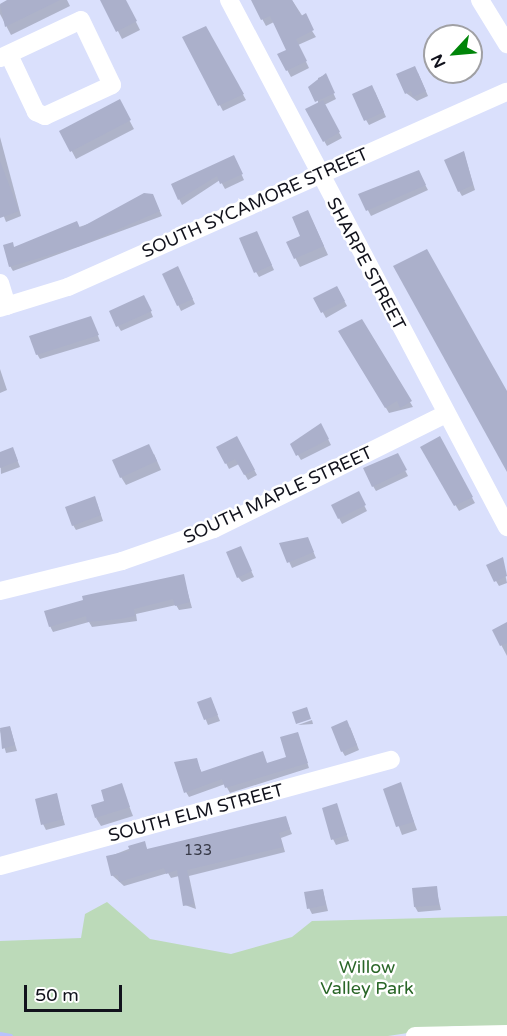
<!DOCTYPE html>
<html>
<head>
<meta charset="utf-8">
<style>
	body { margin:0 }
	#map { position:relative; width:507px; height:1036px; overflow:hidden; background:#dae0fc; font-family:"Varela Round",sans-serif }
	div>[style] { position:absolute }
	.green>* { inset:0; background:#bcdab9 }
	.shadow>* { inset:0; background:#0003 }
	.stream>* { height:4px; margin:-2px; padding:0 2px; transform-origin:2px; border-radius:2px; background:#b9c2fc }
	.building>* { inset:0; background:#abb0cb }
	.minor>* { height:18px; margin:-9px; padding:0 9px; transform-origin:9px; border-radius:9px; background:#fff }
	span { translate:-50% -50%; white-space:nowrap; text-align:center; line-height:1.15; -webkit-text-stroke:5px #fff; paint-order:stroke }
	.number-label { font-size:15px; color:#383a48 }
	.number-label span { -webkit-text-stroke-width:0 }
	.street-label { font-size:18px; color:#11121c }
	.park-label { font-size:18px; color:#2a6628 }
	.north { position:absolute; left:423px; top:24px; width:60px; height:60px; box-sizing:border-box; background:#fff; border:2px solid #a0a0a4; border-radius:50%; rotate:244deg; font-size:16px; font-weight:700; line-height:24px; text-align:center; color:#11121c }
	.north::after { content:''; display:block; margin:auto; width:21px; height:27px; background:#008509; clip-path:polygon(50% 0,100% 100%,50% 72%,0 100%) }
	.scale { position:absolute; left:24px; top:985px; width:98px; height:27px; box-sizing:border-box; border:3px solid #11121c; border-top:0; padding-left:8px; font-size:18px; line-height:21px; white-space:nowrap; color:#11121c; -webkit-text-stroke:4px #fff; paint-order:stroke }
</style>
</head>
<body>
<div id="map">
	<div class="green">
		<div style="clip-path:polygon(107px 902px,150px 939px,231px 954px,292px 937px,312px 921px,507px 916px,507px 1027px,454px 1026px,388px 1036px,0 1036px,0 941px,81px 938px,85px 914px)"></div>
	</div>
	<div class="shadow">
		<div style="clip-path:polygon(11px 0,67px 0,70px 6px,11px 35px,0 14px,0 5px)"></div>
		<div style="clip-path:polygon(102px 0,125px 0,140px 30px,122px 39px)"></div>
		<div style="clip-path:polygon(252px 0,292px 0,316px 37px,298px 45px,309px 68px,291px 77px,279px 55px,288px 51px,274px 22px,266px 26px)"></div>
		<div style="clip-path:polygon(206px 28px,246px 100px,223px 111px,184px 38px)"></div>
		<div style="clip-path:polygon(418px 73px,428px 96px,417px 101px,406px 93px)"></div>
		<div style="clip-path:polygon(325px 75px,336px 99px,324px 105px,342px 138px,327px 146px,307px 110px,318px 104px,318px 78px)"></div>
		<div style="clip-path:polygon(375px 92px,386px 117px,369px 125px,366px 120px)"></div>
		<div style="clip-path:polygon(119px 101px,134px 129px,76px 159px,61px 131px)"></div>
		<div style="clip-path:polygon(0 137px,21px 216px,6px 222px,0 206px)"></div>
		<div style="clip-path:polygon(464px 153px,475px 190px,462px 196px,459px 191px)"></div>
		<div style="clip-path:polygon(236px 162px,244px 180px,225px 189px,220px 180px,182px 205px,172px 185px)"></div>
		<div style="clip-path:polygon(421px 177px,428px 190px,371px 216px,360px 195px)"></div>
		<div style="clip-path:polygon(155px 201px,162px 216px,13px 271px,10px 266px,15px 249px)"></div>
		<div style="clip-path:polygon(312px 220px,328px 255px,300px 267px,288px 243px,302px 237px)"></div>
		<div style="clip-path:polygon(259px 238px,274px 270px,259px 277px,256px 272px)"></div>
		<div style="clip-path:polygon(180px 273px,195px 304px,181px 311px,164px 274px)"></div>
		<div style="clip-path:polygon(337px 287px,347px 306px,326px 318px,315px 298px)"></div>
		<div style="clip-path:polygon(147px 302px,153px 317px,121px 331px,118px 326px)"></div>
		<div style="clip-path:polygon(361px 321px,413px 407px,389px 413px,343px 336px)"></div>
		<div style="clip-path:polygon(93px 323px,100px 341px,40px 359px,37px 354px)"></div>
		<div style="clip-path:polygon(0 369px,7px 390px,0 393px)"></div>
		<div style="clip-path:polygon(321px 425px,331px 445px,301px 460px,292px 445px)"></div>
		<div style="clip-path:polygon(237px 438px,257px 475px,248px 480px,239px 464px,229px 469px,218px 447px)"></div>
		<div style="clip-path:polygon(439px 438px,475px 503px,459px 511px,422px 448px)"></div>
		<div style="clip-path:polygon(0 454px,15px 454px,20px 467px,1px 474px)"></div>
		<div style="clip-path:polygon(154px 454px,161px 470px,126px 485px,121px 477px)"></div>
		<div style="clip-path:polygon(397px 455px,408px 476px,376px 491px,373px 486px)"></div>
		<div style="clip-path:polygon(358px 493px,367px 511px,342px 524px,333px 506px)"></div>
		<div style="clip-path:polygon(97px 503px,103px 521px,76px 530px,73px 525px)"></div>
		<div style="clip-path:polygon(281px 544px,310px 544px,316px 558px,292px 568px)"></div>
		<div style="clip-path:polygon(243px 553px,254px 577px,242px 582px,238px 577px)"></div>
		<div style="clip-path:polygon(502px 559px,507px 583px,499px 586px,496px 581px)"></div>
		<div style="clip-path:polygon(183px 576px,192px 608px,179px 610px,176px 605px,136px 614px,137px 621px,92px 627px,89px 622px,53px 632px,50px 626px,85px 601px)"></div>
		<div style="clip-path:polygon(507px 624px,507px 656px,494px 631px)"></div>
		<div style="clip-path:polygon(211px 699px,220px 721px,208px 725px,199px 703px)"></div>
		<div style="clip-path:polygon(312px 720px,313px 724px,298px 725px)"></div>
		<div style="clip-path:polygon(10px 727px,17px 751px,6px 753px,0 730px)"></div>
		<div style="clip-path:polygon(350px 727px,359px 750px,345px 756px,342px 751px)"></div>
		<div style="clip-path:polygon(298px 734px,309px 768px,230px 793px,225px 784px,189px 797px,186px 792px,196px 760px,202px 773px,262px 752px,267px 764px,288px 758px)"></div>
		<div style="clip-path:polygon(400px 784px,417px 830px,402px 835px,385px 789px)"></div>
		<div style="clip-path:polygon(121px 785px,133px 816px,101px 826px,96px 818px)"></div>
		<div style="clip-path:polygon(56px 795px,65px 825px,46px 830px,43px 824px)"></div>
		<div style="clip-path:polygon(336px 805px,349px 841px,336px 845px,333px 839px)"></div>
		<div style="clip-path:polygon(285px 817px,292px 834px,281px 838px,285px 852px,189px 876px,196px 909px,185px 905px,179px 876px,171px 878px,168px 873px,124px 886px,113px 876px,108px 857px,144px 843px,148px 851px)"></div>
		<div style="clip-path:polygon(436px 888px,441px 910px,418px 912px,415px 907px)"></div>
		<div style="clip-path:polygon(323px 891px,328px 911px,312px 914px,309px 908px)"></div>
	</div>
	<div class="stream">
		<div style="left:0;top:1034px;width:11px;rotate:10deg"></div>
	</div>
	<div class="building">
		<div style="clip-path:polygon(7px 0,60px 0,5px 27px,0 4px)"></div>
		<div style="clip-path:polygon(100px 0,126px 0,137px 21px,116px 32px)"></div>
		<div style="clip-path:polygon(251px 0,292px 0,301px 16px,306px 13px,314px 30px,296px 39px,307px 61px,286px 71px,277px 54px,286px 50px,270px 16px,261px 20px)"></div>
		<div style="clip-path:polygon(206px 26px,244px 94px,218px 106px,182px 37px)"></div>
		<div style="clip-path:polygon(415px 66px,426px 91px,413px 97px,411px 91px,405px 94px,396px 74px)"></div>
		<div style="clip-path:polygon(326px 73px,335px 93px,315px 102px,308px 87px)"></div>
		<div style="clip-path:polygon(372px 85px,384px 112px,364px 121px,352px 94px)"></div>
		<div style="clip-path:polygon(120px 99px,131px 120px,70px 152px,59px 131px)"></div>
		<div style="clip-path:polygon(323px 100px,340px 132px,323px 142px,305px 109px)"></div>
		<div style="clip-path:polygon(464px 151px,473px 185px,458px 192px,444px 160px)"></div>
		<div style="clip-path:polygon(234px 155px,243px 174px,220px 184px,217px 176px,178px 200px,171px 184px)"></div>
		<div style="clip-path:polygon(0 161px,19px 211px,0 218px)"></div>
		<div style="clip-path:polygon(419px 170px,426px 185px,366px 211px,358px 194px)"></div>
		<div style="clip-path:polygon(144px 193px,153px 194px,160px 211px,80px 246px,9px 267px,3px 245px,13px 242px,14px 247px,77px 221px,80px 228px)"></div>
		<div style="clip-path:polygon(308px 210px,324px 246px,294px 259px,286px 242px,300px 236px,292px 217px)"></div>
		<div style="clip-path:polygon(257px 231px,272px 265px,254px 273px,239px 238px)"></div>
		<div style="clip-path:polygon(427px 249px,507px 391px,507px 472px,393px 266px)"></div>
		<div style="clip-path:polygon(178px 266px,193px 299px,177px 306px,162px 274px)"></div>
		<div style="clip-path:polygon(337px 286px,345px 301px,321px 313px,313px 298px)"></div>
		<div style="clip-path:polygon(144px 295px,152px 311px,116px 327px,109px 311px)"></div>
		<div style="clip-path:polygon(91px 316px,99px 335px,36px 355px,29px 336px)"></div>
		<div style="clip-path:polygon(362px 319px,412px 401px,400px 408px,397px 401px,385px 408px,338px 331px)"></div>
		<div style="clip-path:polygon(321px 423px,329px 439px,296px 456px,290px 444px)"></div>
		<div style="clip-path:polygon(237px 436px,255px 470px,244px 475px,235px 459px,225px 464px,216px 447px)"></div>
		<div style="clip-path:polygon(440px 436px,473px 497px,454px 506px,420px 447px)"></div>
		<div style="clip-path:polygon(149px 444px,157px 461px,120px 478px,112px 460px)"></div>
		<div style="clip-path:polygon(13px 447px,18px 461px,0 468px,0 452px)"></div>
		<div style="clip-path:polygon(398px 453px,407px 470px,372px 487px,363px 468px)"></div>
		<div style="clip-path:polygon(359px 491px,366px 505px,338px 519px,331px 505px)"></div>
		<div style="clip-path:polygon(95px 496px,101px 515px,72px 526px,65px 507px)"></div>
		<div style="clip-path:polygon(308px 537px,314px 552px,287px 563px,279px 543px)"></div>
		<div style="clip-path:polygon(241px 546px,252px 571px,237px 578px,226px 552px)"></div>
		<div style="clip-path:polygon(503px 557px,507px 576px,494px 582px,486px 565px)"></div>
		<div style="clip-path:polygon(184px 574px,190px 602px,175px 606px,173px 599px,134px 609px,135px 616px,120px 619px,87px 622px,86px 616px,49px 627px,44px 611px,83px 600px,82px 596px)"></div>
		<div style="clip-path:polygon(507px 622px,507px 643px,500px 646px,492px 630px)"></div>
		<div style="clip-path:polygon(211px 697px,218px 715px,204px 720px,197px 702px)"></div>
		<div style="clip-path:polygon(307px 707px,311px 719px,296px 724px,292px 712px)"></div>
		<div style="clip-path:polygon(347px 720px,357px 745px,341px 752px,331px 727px)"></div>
		<div style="clip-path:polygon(10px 726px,15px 745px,2px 749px,0 728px)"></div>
		<div style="clip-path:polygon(298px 732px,308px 763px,225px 788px,222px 779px,184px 793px,174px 762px,197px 758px,201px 772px,263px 751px,267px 763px,286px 757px,280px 737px)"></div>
		<div style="clip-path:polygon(401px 782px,414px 822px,396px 827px,383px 789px)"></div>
		<div style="clip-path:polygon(122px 783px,130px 807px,95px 818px,91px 805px,104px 801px,101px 790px)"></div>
		<div style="clip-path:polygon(57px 793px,63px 819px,41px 825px,35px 799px)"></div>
		<div style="clip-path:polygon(337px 803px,347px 835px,331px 840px,322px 808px)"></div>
		<div style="clip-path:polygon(286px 816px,290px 829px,279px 833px,283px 847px,187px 870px,194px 904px,183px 906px,177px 870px,166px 874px,164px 868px,119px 882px,118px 875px,111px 876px,106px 856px,130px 851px,128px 846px,145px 841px,147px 849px)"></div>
		<div style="clip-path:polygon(437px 886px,439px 905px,414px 907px,412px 888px)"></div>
		<div style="clip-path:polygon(323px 889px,326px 905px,307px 909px,304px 892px)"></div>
	</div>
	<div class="minor">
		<div style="left:229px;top:0;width:596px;rotate:62.19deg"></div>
		<div style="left:480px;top:0;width:52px;rotate:58.5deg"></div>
		<div style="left:0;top:58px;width:89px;rotate:-25.1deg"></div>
		<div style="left:81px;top:20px;width:72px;rotate:64.5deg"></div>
		<div style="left:112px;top:85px;width:74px;rotate:155.2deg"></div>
		<div style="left:45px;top:116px;width:10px;rotate:-156deg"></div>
		<div style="left:36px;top:112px;width:63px;rotate:-115.3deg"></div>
		<div style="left:0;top:283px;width:24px;rotate:73deg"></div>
		<div style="left:0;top:308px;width:71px;rotate:-17.2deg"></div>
		<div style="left:68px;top:287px;width:480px;rotate:-24deg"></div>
		<div style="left:0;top:591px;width:126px;rotate:-13.8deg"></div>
		<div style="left:122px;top:561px;width:97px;rotate:-19.2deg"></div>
		<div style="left:214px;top:529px;width:259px;rotate:-26.4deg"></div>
		<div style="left:0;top:866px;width:405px;rotate:-15.2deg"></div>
		<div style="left:415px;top:1036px;width:92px;rotate:-1.2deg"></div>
	</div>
	<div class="number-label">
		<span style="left:198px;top:851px">133</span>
	</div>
	<div class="street-label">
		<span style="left:255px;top:203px;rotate:-24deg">SOUTH SYCAMORE STREET</span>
		<span style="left:366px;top:264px;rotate:62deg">SHARPE STREET</span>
		<span style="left:278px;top:495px;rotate:-25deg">SOUTH MAPLE STREET</span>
		<span style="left:196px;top:813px;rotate:-15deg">SOUTH ELM STREET</span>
	</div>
	<div class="park-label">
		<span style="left:367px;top:978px">Willow<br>Valley Park</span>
	</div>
	<div class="north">N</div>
	<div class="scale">50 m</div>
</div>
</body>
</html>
